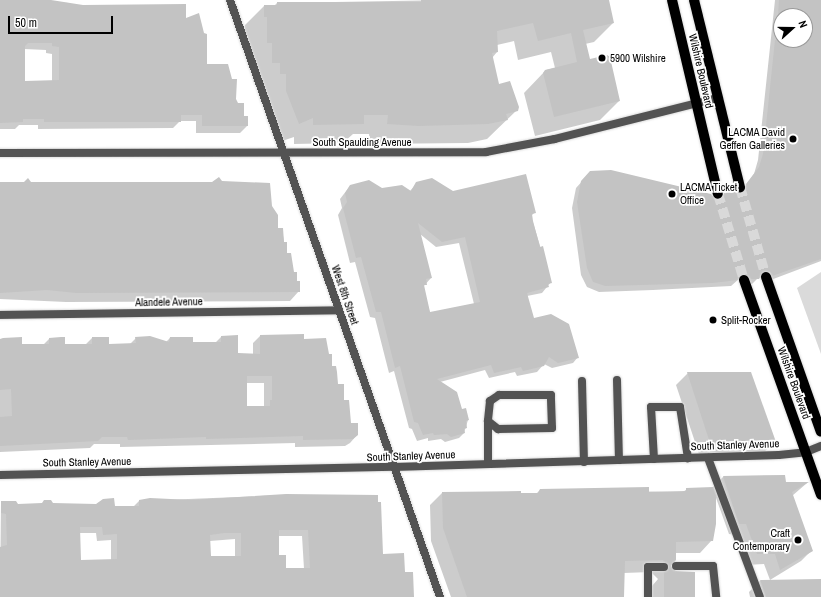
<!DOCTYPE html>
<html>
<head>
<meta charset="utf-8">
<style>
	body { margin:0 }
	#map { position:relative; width:821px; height:597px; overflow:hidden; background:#fff; font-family:"Archivo Narrow",sans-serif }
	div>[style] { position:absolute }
	.green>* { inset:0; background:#dadada }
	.shadow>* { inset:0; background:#0003 }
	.building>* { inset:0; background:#c3c3c3 }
	.primary-tunnel>* { height:10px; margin-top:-5px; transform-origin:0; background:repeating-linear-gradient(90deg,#d9d9d9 0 10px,transparent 0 15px) }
	.roads { filter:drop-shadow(0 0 1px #dbdbdb) drop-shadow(0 0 1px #dbdbdb) }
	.service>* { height:8px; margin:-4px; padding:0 4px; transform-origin:4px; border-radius:4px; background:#535353 }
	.minor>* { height:8px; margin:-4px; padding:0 4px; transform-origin:4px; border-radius:4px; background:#535353 }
	.tertiary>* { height:8px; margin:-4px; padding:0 4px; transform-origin:4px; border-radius:4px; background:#535353 }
	.primary>* { height:10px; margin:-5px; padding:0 5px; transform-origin:5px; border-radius:5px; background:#000 }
	.dots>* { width:11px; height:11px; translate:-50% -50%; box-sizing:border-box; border:2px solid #fff; border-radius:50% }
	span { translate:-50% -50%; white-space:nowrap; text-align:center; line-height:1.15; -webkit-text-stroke:3.5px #fff; paint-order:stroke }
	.poi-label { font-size:11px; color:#000 }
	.left { translate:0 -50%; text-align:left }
	.right { translate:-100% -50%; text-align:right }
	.street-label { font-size:11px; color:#000 }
	.north { position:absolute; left:773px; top:8px; width:40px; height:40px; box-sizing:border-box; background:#fff; border:1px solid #999; border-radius:50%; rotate:69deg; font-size:11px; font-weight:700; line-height:16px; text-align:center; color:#000 }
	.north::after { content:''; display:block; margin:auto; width:14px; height:18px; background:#000; clip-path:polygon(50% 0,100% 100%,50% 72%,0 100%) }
	.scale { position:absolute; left:8px; top:16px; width:105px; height:18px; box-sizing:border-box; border:2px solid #000; border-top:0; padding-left:5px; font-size:12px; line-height:14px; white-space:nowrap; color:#000; -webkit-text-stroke:3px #fff; paint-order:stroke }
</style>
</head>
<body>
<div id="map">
	<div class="green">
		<div style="clip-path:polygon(821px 272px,821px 354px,797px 288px)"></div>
	</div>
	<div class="shadow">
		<div style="clip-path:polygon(evenodd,50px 0,52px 2px,69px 3px,69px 5px,185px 20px,206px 65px,235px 99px,247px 126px,240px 133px,196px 133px,196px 121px,180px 121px,173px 128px,38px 129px,38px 125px,19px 125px,15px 129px,0 129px,0 2px,50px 0,24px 49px,46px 50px,46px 53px,52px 54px,52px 81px,24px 82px,24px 49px)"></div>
		<div style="clip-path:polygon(450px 0,608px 0,613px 23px,594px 42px,585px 44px,589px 60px,619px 101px,600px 120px,535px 136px,524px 93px,546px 70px,555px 68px,551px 52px,518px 60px,514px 41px,497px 45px,497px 52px,492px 58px,498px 85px,517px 110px,487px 139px,468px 143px,370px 144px,369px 134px,353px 134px,343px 143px,294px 144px,294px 137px,279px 142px,261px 82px,253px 82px,253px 62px,248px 62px,248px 36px,245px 36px,245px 25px,264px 6px,274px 6px,277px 3px)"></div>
		<div style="clip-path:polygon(evenodd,775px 0,821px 0,821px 261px,768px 281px,759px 277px,752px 284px,745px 285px,739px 279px,731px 286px,653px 290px,599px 292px,587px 287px,581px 275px,572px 208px,576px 188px,585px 178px,718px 201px,725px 194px,740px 194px,754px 174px,758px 160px,775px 0,781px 16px,805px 16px,805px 40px,781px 40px,781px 16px)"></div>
		<div style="clip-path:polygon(135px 182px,160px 184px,222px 182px,271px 207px,277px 229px,282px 229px,286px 255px,299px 291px,290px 301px,66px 302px,0 299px,0 183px)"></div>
		<div style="clip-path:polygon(evenodd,417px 183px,534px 213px,531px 216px,551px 282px,542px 293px,527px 296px,533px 319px,578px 357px,573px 363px,552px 368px,544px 364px,537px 372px,517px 376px,515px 372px,489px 378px,485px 370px,440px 382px,468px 420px,464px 433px,459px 438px,445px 442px,441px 439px,428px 441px,428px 438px,417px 441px,412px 429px,409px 428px,394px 371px,389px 373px,375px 318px,370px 317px,355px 262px,350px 263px,338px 215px,342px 208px,340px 199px,350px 186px,410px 191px,417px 183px,420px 234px,436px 247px,459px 243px,474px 304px,430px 313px,423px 287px,431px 278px,420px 234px)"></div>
		<div style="clip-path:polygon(evenodd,260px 336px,303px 340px,331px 367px,350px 424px,357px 435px,350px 443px,345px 446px,295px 447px,295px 443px,120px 447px,120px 444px,94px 444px,90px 448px,0 452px,0 340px,21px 345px,43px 345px,49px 339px,64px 345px,85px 345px,92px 338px,108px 345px,130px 344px,136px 338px,166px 342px,170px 338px,192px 343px,215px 343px,221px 337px,237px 354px,253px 355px,253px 343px,260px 336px,246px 383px,264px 383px,264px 407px,246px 407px,246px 383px)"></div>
		<div style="clip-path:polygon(688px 373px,775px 442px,763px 453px,699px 454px,676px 385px)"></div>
		<div style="clip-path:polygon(784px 476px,785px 484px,807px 483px,792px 496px,812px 550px,801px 561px,770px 580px,764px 564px,746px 565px,736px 535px,729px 534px,715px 495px,712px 540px,700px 553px,675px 553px,669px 566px,694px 597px,652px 597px,652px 586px,658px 579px,651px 572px,624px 573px,621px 597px,451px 597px,431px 541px,430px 505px,442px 493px,536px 494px,540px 490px,683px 492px,687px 489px,712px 488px,723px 477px)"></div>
		<div style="clip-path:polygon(evenodd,286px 495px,382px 555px,404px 573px,413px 597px,0 597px,1px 502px,17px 505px,133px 507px,139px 501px,286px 495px,79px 533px,96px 533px,97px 541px,111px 540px,111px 560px,80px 561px,79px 533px,286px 495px,278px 536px,302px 536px,304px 569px,285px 569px,278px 556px,278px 536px,286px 495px,235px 539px,235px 557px,210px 557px,210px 541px,235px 539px)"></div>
		<div style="clip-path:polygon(821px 580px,821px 597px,750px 597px,749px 592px,760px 581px)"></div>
	</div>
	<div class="building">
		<div style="clip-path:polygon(evenodd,0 0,51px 0,83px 5px,186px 4px,186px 18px,199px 13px,204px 33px,207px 34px,207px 64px,228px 64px,232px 79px,237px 79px,236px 99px,238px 103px,244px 103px,244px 116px,248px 116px,248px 126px,202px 126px,202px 115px,181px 115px,181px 122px,44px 122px,44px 119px,23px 119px,23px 122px,0 123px,0 0,28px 43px,52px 43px,52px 46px,59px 47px,59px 80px,25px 81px,25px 46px,28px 43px)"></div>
		<div style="clip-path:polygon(421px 0,609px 0,614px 23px,583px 30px,590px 59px,607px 55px,610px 57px,620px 101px,554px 117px,543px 73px,545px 70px,577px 62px,571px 33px,538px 41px,533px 23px,497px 31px,498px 52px,492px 53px,499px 84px,510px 81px,519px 107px,518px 111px,506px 114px,508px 120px,488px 124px,419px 126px,387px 124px,388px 115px,364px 115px,364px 124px,313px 125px,313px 118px,299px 124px,286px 91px,286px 74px,280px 74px,280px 63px,272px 63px,272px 43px,267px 43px,267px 17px,264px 17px,264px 5px,277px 5px,277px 2px,421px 2px)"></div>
		<div style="clip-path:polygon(779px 0,821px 0,821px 259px,772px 276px,770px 272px,764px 271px,759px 279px,751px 279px,745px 274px,739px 276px,738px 280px,712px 283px,605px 286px,593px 282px,587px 268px,577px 202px,581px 181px,590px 171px,611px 170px,711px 194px,717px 200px,723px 198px,724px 193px,734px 190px,739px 193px,745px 191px,746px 184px,759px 167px,763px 154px,775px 40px,805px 40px,805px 16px,778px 16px)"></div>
		<div style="clip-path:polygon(evenodd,526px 174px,536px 213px,532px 214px,533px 221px,540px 247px,543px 246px,552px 283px,548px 284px,549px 287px,527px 293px,534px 318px,551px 314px,569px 324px,579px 358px,558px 363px,549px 357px,544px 366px,523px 371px,521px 367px,494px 373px,491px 365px,437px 379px,457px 392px,462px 409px,466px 408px,469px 420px,466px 421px,467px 428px,464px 429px,465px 433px,451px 437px,447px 434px,434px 435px,433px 433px,423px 435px,418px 423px,414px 422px,400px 366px,395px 368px,381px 312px,376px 312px,361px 257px,356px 258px,343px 208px,347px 202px,345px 193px,350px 185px,369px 180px,382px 188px,402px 185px,411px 191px,416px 182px,432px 178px,453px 191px,526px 174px,418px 223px,442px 242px,465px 237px,480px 302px,430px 312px,424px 285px,427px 285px,426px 279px,432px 278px,418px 223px)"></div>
		<div style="clip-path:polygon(219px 177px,222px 181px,270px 183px,272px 206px,278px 215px,278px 228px,283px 228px,284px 242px,287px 242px,287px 253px,291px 253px,294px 272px,297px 272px,297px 281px,300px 281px,300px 292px,76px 293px,47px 290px,0 293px,0 182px,24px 182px,28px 178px,31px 182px,212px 182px)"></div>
		<div style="clip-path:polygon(evenodd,304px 334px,304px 339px,326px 338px,329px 354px,332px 354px,332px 366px,336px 366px,337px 372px,338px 384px,344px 384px,344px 400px,349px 400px,351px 423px,358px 423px,358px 435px,353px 439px,303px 440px,303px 436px,206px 439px,206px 437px,128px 440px,127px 437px,102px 437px,98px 441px,0 446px,0 417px,12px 416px,11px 389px,0 390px,0 339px,3px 338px,22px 337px,22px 344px,49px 344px,49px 338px,61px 337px,65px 337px,65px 344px,92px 344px,92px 337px,109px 337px,109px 344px,136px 343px,135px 337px,150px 336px,169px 342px,170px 337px,193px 337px,193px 342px,221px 342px,221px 336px,238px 335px,238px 353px,260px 354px,260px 335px,304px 334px,247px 376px,272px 376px,272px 400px,270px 400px,270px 406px,247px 406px,247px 376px)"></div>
		<div style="clip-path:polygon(687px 372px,751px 372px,776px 442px,710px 443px)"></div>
		<div style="clip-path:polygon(785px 475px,786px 482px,809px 482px,792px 492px,813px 551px,780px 570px,775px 554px,757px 554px,746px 524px,739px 524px,723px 476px)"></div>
		<div style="clip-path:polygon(649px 487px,649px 492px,686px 491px,686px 488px,713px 487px,716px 495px,716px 524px,713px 541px,676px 542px,676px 560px,671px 566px,676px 571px,695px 572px,695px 597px,664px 597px,664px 572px,669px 567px,663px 560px,625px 561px,624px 597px,467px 597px,443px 528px,442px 492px,521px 491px,521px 493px,538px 493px,540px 489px)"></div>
		<div style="clip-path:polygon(evenodd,286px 494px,378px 495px,378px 502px,381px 502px,383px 554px,404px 553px,405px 572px,413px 572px,414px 597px,0 597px,0 547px,7px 545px,6px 514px,1px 513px,1px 501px,16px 501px,18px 504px,42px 503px,44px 500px,51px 500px,53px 503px,96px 504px,103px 499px,114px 498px,115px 506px,139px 506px,139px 500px,150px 498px,191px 500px,286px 494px,80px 527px,102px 527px,103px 535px,117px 534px,117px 559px,81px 560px,80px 527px,286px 494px,279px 530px,308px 530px,310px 568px,286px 568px,286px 555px,279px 555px,279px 530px,286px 494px,224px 533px,241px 533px,241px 556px,211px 556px,210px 535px,224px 533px)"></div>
		<div style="clip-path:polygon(821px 579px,821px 597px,766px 597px,760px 580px)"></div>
	</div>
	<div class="primary-tunnel">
		<div style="left:740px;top:187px;width:94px;rotate:73.9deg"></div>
		<div style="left:718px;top:194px;width:90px;rotate:73.2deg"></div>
	</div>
	<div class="roads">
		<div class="service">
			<div style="left:617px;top:380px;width:80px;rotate:88.6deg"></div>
			<div style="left:582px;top:381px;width:81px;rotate:88.6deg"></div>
			<div style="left:488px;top:421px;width:13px;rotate:39deg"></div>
			<div style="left:498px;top:429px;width:54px;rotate:-1.1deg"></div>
			<div style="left:552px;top:428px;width:33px;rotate:-92deg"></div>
			<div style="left:551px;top:395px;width:52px;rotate:180deg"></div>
			<div style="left:499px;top:395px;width:11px;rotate:146deg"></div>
			<div style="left:490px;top:401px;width:20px;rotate:96deg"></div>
			<div style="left:488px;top:421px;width:43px;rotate:90deg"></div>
			<div style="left:708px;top:458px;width:148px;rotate:69.5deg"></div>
			<div style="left:654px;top:459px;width:52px;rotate:-93.3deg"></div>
			<div style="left:651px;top:407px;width:29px"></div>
			<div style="left:680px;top:407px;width:52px;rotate:81.1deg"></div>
			<div style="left:676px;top:566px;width:37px"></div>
			<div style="left:713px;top:566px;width:31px;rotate:84deg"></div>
			<div style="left:648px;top:597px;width:30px;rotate:-90deg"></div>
			<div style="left:648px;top:567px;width:16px"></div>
		</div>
		<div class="minor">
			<div style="left:0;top:153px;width:486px;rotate:-0.1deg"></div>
			<div style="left:486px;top:152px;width:70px;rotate:-10.7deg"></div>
			<div style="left:555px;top:139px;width:167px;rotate:-14.2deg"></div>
			<div style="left:0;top:315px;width:339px;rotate:-0.8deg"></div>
			<div style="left:0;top:475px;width:394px;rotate:-1.2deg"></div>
			<div style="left:394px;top:467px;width:385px;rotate:-1.8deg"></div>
			<div style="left:779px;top:455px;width:27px;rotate:-6deg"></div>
			<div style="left:806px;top:452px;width:16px;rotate:-22deg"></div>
		</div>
		<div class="tertiary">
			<div style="left:230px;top:0;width:633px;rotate:70.62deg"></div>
		</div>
		<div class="primary">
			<div style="left:672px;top:0;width:199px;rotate:76.7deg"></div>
			<div style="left:694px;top:0;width:193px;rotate:76.2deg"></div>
			<div style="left:766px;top:277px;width:164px;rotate:70.5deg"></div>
			<div style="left:744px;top:280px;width:228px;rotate:70.3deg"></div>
		</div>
	</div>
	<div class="dots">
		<div style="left:602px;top:58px;background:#000"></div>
		<div style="left:793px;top:139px;background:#000"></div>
		<div style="left:672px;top:194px;background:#000"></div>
		<div style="left:713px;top:320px;background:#000"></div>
		<div style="left:798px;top:540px;background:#000"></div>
	</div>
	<div class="poi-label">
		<span class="left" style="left:610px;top:58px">5900 Wilshire</span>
		<span class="right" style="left:785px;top:139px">LACMA David<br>Geffen Galleries</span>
		<span class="left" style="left:680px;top:194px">LACMA Ticket<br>Office</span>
		<span class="left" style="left:721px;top:320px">Split-Rocker</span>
		<span class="right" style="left:790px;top:540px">Craft<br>Contemporary</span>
	</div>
	<div class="street-label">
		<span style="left:701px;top:71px;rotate:77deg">Wilshire Boulevard</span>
		<span style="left:362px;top:142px">South Spaulding Avenue</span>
		<span style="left:345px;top:295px;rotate:71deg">West 8th Street</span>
		<span style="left:169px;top:302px;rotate:-1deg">Alandele Avenue</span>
		<span style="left:794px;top:383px;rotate:70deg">Wilshire Boulevard</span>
		<span style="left:735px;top:445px;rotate:-2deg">South Stanley Avenue</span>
		<span style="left:411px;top:456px;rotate:-2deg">South Stanley Avenue</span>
		<span style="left:87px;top:462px;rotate:-1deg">South Stanley Avenue</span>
	</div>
	<div class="north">N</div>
	<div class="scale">50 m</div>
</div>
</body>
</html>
